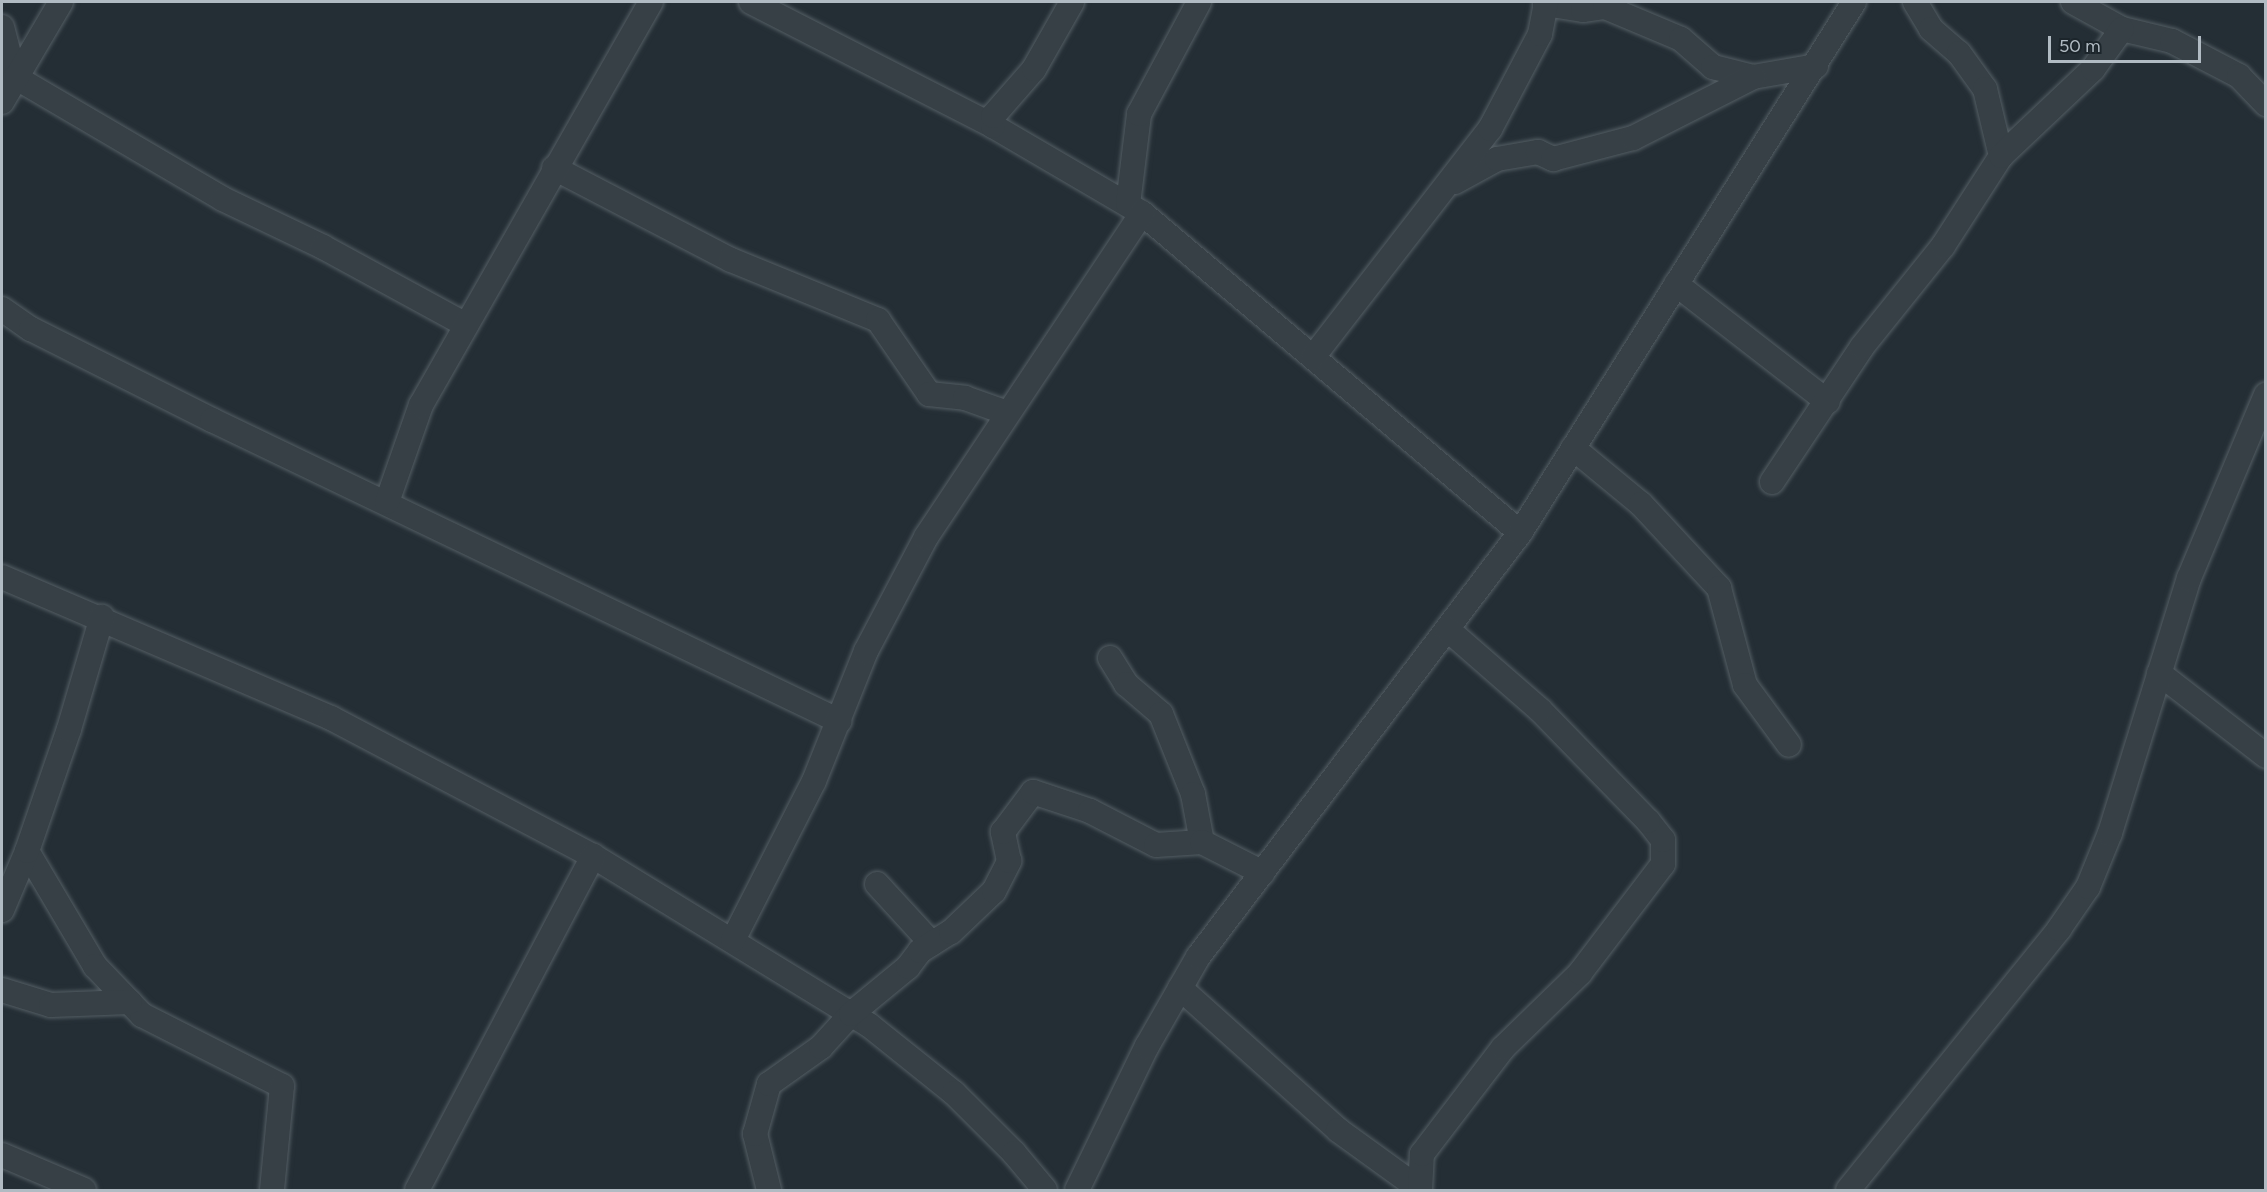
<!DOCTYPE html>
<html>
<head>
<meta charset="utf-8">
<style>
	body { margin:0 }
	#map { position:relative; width:2267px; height:1192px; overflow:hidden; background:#242e35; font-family:Figtree,sans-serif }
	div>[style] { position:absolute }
	.roads { filter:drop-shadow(0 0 2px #545e64) drop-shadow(0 0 2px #545e64) }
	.minor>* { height:24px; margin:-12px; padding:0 12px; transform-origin:12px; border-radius:12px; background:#374046 }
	span { translate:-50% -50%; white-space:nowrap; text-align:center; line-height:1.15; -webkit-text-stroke:5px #1c252b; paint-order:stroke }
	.frame { position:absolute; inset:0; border:3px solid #b1bbc3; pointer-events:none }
	.scale { position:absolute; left:2048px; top:36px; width:153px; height:27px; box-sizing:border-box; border:3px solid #b1bbc3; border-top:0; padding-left:8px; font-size:18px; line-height:21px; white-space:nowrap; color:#b1bbc3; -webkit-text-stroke:4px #1c252b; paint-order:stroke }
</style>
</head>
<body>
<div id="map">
	<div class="roads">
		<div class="minor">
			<div style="left:751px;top:2px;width:272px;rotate:27.1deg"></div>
			<div style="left:993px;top:126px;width:173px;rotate:30.3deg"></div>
			<div style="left:1142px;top:213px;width:495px;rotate:40.2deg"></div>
			<div style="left:1915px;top:2px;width:31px;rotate:59deg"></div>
			<div style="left:1931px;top:29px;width:37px;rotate:41deg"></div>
			<div style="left:1959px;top:53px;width:44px;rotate:54.2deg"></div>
			<div style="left:1985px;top:89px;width:69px;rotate:76.6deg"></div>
			<div style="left:2073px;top:2px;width:56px;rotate:28.9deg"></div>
			<div style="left:2122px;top:29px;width:51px;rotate:13.5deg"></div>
			<div style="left:2172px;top:41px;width:76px;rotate:27.6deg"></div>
			<div style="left:2239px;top:76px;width:39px;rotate:46deg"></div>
			<div style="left:1545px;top:4px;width:38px;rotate:9deg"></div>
			<div style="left:1583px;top:10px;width:22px;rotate:-8deg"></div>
			<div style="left:1605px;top:7px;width:82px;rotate:22.8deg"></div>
			<div style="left:1681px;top:39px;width:43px;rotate:41.2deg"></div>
			<div style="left:1713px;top:67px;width:41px;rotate:14deg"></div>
			<div style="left:1753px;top:77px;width:64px;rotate:-9.9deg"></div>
			<div style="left:2px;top:27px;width:52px;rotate:75.4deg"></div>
			<div style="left:15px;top:77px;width:241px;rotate:30.4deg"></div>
			<div style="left:223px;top:199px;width:111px;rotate:25.6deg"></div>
			<div style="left:323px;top:247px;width:163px;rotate:28.6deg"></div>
			<div style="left:2px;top:102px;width:116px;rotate:-59.5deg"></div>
			<div style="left:993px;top:126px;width:10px;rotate:-90deg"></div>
			<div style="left:993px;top:116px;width:62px;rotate:-48.9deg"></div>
			<div style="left:1034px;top:69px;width:77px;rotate:-60.4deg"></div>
			<div style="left:554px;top:168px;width:199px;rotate:27.5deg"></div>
			<div style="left:731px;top:260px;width:159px;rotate:22.2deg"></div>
			<div style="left:878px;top:320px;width:90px;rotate:55.4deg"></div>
			<div style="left:929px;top:394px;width:36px;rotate:6deg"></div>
			<div style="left:965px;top:398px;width:45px;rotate:19.7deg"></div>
			<div style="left:1455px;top:182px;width:48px;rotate:-28.7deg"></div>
			<div style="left:1497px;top:159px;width:42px;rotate:-9.7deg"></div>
			<div style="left:1538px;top:152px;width:17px;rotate:25deg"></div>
			<div style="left:1553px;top:159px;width:83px;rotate:-14.7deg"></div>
			<div style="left:1633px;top:138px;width:135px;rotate:-26.9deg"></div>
			<div style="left:1128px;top:204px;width:91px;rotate:-83deg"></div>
			<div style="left:1139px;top:114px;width:127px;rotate:-61.8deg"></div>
			<div style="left:1676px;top:284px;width:192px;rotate:37.8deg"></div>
			<div style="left:2px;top:309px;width:35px;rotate:35deg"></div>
			<div style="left:31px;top:329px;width:203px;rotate:26.7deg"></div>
			<div style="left:212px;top:420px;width:696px;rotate:25.64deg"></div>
			<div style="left:1313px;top:357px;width:289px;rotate:-52.2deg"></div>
			<div style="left:1490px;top:129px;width:107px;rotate:-62.2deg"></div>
			<div style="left:1540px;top:34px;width:33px;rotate:-79deg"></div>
			<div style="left:1573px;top:448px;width:88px;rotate:39.5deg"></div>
			<div style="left:1641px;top:504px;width:115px;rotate:47.1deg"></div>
			<div style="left:1719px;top:588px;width:100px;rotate:75deg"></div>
			<div style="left:1745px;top:685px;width:74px;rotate:53.7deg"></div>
			<div style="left:1772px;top:482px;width:162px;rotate:-56.3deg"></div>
			<div style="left:1862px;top:347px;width:129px;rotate:-51.3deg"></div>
			<div style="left:1943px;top:246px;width:107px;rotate:-57.2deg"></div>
			<div style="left:2001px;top:156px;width:127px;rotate:-43.4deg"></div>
			<div style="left:2093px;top:69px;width:49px;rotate:-54.1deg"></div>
			<div style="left:387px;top:502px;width:103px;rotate:-70.7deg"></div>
			<div style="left:421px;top:405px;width:464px;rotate:-60.3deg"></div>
			<div style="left:2px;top:577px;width:358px;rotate:23.2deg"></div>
			<div style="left:331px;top:718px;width:296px;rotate:27.8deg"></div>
			<div style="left:593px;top:856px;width:324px;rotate:31.5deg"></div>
			<div style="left:869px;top:1025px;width:109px;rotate:38.7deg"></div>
			<div style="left:954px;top:1093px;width:85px;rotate:45deg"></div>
			<div style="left:1014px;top:1153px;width:48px;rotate:50deg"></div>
			<div style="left:1110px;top:658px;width:31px;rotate:58deg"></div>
			<div style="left:1126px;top:684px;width:46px;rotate:40.6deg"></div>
			<div style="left:1161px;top:714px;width:86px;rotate:68.2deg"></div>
			<div style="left:1193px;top:794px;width:49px;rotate:79.4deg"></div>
			<div style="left:2159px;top:673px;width:135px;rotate:37.8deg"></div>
			<div style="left:27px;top:851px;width:134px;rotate:59.4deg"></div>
			<div style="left:95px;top:966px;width:68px;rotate:46.2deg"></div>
			<div style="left:142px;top:1015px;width:157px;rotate:26.9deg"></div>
			<div style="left:282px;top:1086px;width:104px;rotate:95.5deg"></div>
			<div style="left:877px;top:884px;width:81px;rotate:47.5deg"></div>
			<div style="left:2px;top:910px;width:64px;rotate:-67deg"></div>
			<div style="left:27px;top:851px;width:129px;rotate:-71deg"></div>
			<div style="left:69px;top:729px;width:117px;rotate:-73.6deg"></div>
			<div style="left:733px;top:940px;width:178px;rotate:-63deg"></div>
			<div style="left:814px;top:781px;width:140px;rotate:-68.2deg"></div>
			<div style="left:866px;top:651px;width:129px;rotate:-62.2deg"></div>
			<div style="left:926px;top:537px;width:389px;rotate:-56.3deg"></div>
			<div style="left:1180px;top:988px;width:212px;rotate:41.9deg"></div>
			<div style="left:1338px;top:1130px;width:99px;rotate:35.9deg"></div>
			<div style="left:2px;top:990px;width:51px;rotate:17deg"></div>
			<div style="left:51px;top:1005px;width:79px;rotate:-2.2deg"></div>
			<div style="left:2px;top:1155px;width:89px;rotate:23.1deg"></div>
			<div style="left:417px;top:1190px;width:378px;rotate:-62.2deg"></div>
			<div style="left:769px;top:1190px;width:58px;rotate:-104deg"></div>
			<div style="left:755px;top:1134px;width:52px;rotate:-74.4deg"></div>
			<div style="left:769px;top:1084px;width:64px;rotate:-35.4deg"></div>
			<div style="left:821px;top:1047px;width:45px;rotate:-47.7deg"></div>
			<div style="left:851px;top:1014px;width:74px;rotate:-39.5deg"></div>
			<div style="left:908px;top:967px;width:20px;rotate:-53deg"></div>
			<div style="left:920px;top:951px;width:36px;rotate:-32deg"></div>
			<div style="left:951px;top:932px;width:59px;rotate:-43.6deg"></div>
			<div style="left:994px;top:891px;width:34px;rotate:-63deg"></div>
			<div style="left:1009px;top:861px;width:30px;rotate:-102deg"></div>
			<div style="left:1003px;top:832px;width:50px;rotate:-53.1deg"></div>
			<div style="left:1033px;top:792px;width:60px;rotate:18.4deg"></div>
			<div style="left:1090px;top:811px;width:74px;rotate:27.3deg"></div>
			<div style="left:1156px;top:845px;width:46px;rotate:-3.7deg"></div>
			<div style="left:1202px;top:842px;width:68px;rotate:26.9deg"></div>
			<div style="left:1077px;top:1190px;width:160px;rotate:-64.1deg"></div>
			<div style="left:1147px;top:1046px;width:103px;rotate:-60.2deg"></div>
			<div style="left:1198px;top:957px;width:532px;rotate:-52.79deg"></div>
			<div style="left:1520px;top:533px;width:627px;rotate:-57.83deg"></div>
			<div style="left:1420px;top:1190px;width:36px;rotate:-87deg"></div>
			<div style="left:1422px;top:1154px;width:133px;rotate:-52.6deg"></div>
			<div style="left:1503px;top:1048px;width:107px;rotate:-44.2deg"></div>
			<div style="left:1580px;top:973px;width:137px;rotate:-52.7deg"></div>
			<div style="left:1663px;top:864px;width:24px;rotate:-90deg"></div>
			<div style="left:1663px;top:840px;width:24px;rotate:-128deg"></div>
			<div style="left:1648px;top:821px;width:155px;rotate:-134.2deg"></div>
			<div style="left:1540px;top:710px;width:123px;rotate:-138.9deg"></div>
			<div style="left:1848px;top:1190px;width:336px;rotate:-51deg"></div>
			<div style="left:2059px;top:929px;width:51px;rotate:-55.4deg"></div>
			<div style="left:2088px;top:887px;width:58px;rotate:-67.8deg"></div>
			<div style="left:2110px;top:833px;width:267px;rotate:-72.8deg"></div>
			<div style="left:2189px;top:578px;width:199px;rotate:-67.2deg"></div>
		</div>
	</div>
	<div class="frame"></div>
	<div class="scale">50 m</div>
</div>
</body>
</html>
